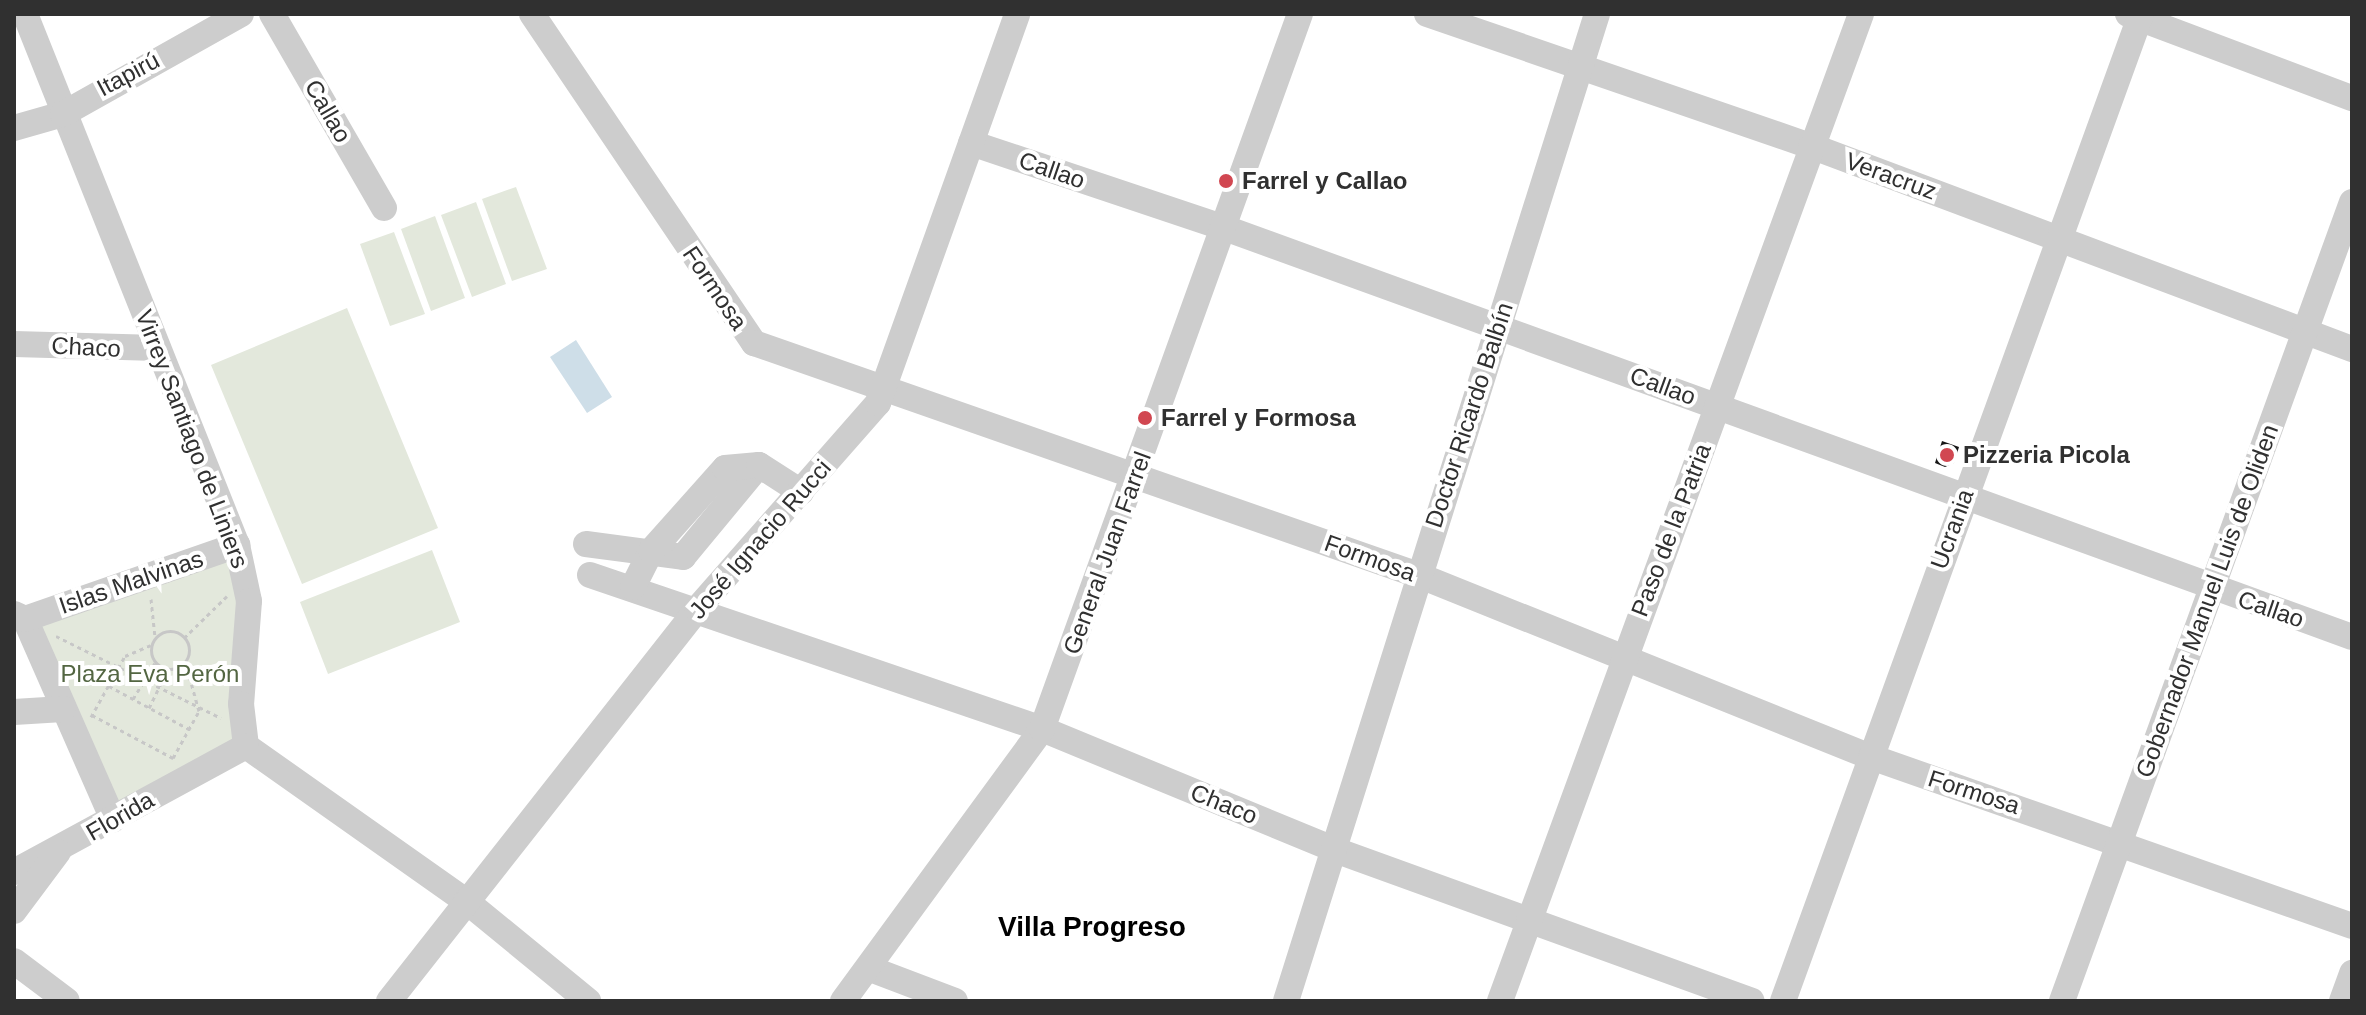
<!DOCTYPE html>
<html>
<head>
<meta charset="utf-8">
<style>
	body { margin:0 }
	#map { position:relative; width:2366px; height:1015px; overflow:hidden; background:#fff; font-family:Helvetica,sans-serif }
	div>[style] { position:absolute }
	.green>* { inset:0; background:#e3e8dc }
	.water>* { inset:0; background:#cedee8 }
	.building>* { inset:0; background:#171717 }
	.path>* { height:3px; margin-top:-1.5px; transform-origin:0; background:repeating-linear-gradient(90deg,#c7c7c7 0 4px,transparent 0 8px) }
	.path>.ring { margin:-1.5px; padding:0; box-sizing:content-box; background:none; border:3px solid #c7c7c7; border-radius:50% }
	.minor>* { height:26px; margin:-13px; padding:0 13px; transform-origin:13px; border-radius:13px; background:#cdcdcd }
	.dots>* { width:22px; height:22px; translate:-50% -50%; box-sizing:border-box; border:4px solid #fff; border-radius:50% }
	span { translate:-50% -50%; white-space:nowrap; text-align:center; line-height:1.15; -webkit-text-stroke:8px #fff; paint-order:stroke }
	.street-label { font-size:24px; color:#303030 }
	.poi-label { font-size:24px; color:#303030; font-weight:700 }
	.left { translate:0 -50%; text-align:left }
	.park-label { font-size:24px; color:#536642 }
	.quarter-label { font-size:28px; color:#000; font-weight:700 }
	.frame { position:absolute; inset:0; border:16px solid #303030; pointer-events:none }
</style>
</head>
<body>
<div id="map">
	<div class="green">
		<div style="clip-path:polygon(516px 187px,547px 269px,512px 281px,482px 199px)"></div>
		<div style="clip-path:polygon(476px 202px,506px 284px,472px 297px,441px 215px)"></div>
		<div style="clip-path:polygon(435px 216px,465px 298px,431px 311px,401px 229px)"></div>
		<div style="clip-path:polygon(394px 232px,425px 314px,390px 326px,360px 244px)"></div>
		<div style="clip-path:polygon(347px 308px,438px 528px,302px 584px,211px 365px)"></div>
		<div style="clip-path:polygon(237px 545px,246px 746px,113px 819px,25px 619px)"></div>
		<div style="clip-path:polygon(432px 550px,460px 622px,328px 674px,300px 602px)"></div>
	</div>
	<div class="water">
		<div style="clip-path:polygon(576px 340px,612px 397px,587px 413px,550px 357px)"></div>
	</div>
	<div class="building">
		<div style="clip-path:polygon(1942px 441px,1959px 447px,1954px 463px,1945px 467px,1935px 463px)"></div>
	</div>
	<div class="path">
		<div style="left:151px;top:599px;width:39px;rotate:84deg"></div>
		<div class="ring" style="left:151px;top:631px;width:35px;height:35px"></div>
		<div style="left:56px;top:636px;width:184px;rotate:26.4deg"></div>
		<div style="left:184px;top:638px;width:60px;rotate:-44.3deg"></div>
		<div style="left:109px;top:686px;width:91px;rotate:28.3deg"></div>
		<div style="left:133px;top:699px;width:42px;rotate:-58.6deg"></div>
		<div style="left:149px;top:708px;width:43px;rotate:-64deg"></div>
		<div style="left:92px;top:715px;width:92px;rotate:28deg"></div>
		<div style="left:173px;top:758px;width:54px;rotate:-61deg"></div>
		<div style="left:199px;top:711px;width:52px;rotate:-105.6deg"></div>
		<div style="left:91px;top:717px;width:70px;rotate:-60.9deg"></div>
		<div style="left:125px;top:656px;width:28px;rotate:-23deg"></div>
	</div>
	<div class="minor">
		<div style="left:25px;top:14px;width:572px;rotate:68.24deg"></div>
		<div style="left:237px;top:545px;width:57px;rotate:77.9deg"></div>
		<div style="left:249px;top:601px;width:103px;rotate:94.4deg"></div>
		<div style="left:241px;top:704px;width:42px;rotate:83.2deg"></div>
		<div style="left:246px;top:746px;width:269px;rotate:35.2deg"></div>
		<div style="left:466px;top:901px;width:158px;rotate:39.3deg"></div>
		<div style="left:272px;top:14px;width:224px;rotate:60deg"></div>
		<div style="left:532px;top:14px;width:397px;rotate:56deg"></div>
		<div style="left:754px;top:343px;width:703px;rotate:19.26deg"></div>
		<div style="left:1418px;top:575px;width:488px;rotate:21.9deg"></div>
		<div style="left:1871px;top:757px;width:510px;rotate:19.36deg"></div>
		<div style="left:1427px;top:14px;width:406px;rotate:19deg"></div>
		<div style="left:1811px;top:146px;width:578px;rotate:20.57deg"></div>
		<div style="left:2128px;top:14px;width:239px;rotate:20.6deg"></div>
		<div style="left:14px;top:128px;width:51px;rotate:-15.9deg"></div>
		<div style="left:63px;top:114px;width:204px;rotate:-29.3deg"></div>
		<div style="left:971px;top:143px;width:265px;rotate:18.5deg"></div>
		<div style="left:1222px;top:227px;width:1202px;rotate:19.94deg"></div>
		<div style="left:14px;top:344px;width:144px;rotate:1.6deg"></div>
		<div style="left:586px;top:544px;width:98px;rotate:7.6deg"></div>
		<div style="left:683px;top:557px;width:119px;rotate:-50.4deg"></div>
		<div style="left:590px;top:575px;width:478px;rotate:18.8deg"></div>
		<div style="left:1042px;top:729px;width:317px;rotate:22.4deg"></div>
		<div style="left:1335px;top:850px;width:443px;rotate:19.9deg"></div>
		<div style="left:633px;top:587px;width:40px;rotate:-63.4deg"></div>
		<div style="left:651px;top:551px;width:111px;rotate:-48.3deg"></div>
		<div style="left:725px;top:468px;width:34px;rotate:-5deg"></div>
		<div style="left:759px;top:465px;width:50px;rotate:32.7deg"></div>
		<div style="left:14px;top:614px;width:12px;rotate:24deg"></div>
		<div style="left:25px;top:619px;width:219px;rotate:66.3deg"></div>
		<div style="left:25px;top:619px;width:225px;rotate:-19.2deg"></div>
		<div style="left:14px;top:712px;width:49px;rotate:-3.5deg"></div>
		<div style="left:14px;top:872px;width:264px;rotate:-28.5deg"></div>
		<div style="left:14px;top:911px;width:74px;rotate:-53.3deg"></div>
		<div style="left:14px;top:961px;width:66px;rotate:37deg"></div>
		<div style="left:868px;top:968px;width:93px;rotate:20.8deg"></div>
		<div style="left:389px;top:1001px;width:499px;rotate:-51.8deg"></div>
		<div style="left:697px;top:609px;width:274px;rotate:-48.7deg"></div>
		<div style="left:878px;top:403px;width:413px;rotate:-70.3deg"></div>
		<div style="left:843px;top:1001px;width:337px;rotate:-53.8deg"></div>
		<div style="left:1042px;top:729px;width:760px;rotate:-70.16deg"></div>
		<div style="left:1286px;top:1001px;width:1035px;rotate:-72.51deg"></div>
		<div style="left:1500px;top:1001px;width:1051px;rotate:-69.91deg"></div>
		<div style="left:1783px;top:1001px;width:1050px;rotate:-70.06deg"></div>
		<div style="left:2062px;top:1001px;width:850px;rotate:-70.05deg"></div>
		<div style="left:2342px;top:1001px;width:30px;rotate:-70deg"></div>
	</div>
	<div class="dots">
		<div style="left:1226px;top:181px;background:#d14751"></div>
		<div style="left:1145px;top:418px;background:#d14751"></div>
		<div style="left:1947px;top:455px;background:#d14751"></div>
	</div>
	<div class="street-label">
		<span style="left:128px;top:74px;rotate:-28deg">Itapirú</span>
		<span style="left:328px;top:111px;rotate:60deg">Callao</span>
		<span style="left:1052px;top:170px;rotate:19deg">Callao</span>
		<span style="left:1891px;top:176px;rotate:20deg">Veracruz</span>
		<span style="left:715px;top:288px;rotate:56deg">Formosa</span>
		<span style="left:86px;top:347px;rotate:3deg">Chaco</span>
		<span style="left:1663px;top:386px;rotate:20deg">Callao</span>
		<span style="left:1469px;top:415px;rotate:-72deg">Doctor Ricardo Balbín</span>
		<span style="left:192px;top:439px;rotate:69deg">Virrey Santiago de Liniers</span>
		<span style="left:1952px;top:529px;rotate:-70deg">Ucrania</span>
		<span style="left:1671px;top:530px;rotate:-69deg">Paso de la Patria</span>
		<span style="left:760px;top:539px;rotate:-49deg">José Ignacio Rucci</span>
		<span style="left:1107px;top:553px;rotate:-70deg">General Juan Farrel</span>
		<span style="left:1370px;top:558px;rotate:20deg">Formosa</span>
		<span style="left:131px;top:582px;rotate:-19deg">Islas Malvinas</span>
		<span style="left:2207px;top:601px;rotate:-70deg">Gobernador Manuel Luis de Oliden</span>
		<span style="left:2271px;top:609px;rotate:19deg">Callao</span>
		<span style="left:1974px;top:792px;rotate:18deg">Formosa</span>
		<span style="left:1224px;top:804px;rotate:22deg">Chaco</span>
		<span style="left:120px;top:816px;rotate:-30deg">Florida</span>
	</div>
	<div class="poi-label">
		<span class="left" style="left:1242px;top:181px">Farrel y Callao</span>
		<span class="left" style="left:1161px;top:418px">Farrel y Formosa</span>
		<span class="left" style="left:1963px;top:455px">Pizzeria Picola</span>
	</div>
	<div class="park-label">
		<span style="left:150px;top:674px">Plaza Eva Perón</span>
	</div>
	<div class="quarter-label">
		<span style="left:1092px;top:927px">Villa Progreso</span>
	</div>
	<div class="frame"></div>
</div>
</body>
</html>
